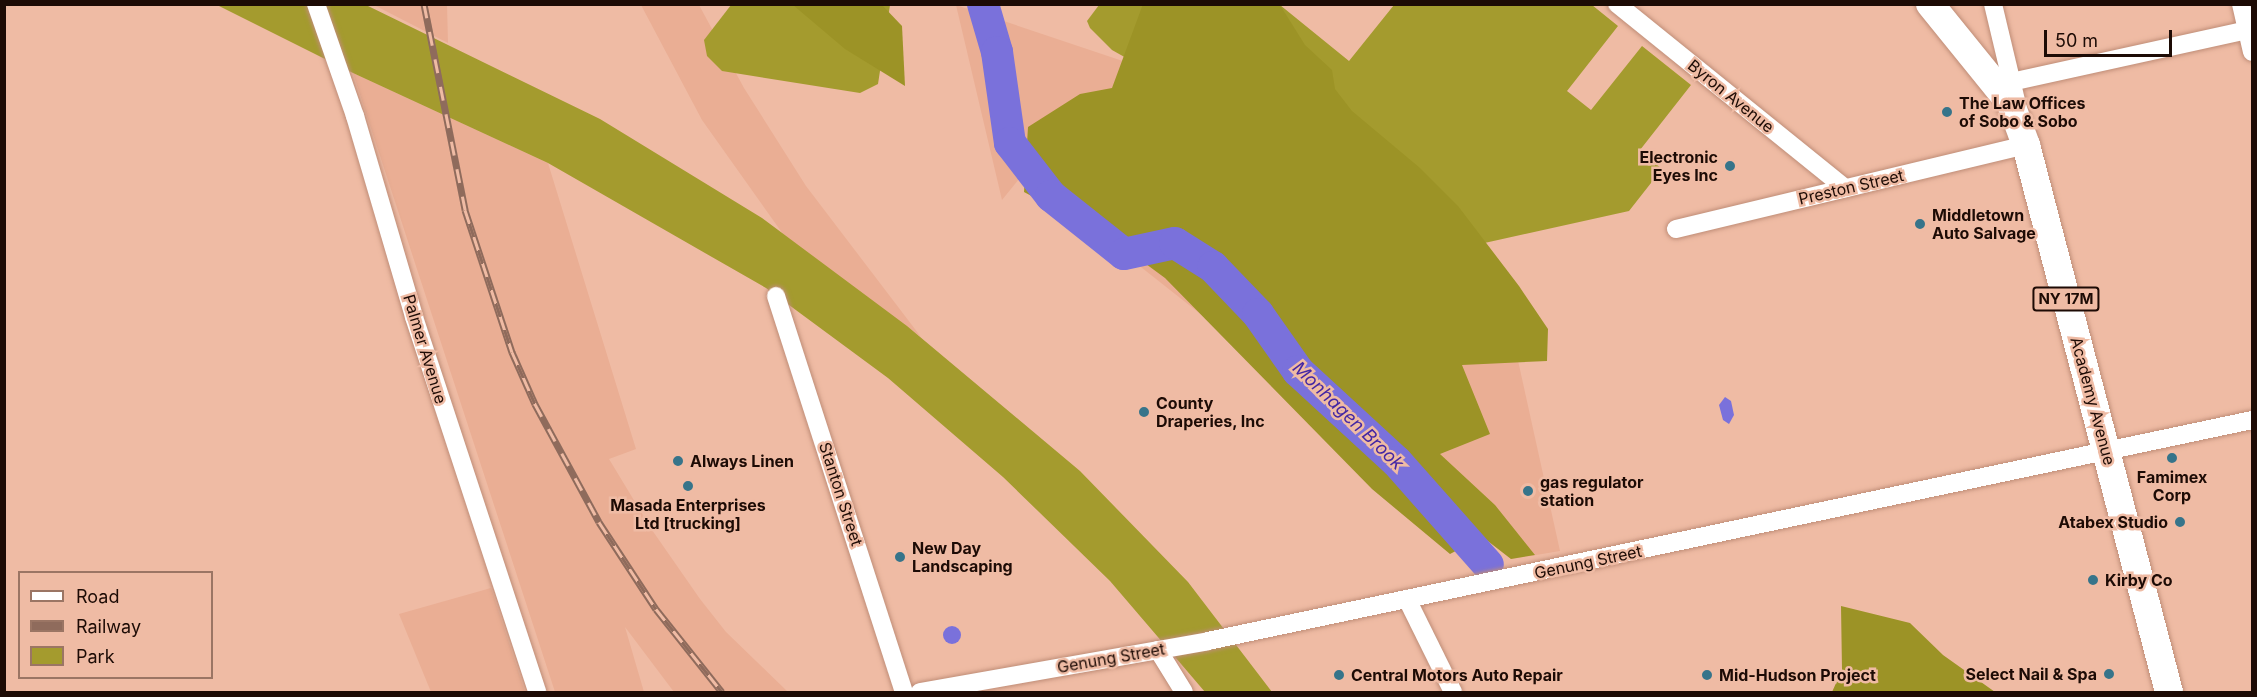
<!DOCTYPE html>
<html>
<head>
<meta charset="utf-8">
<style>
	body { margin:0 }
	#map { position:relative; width:2257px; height:697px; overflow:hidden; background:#efbba4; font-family:Inter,sans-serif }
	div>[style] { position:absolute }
	.built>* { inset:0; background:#eaae94 }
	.green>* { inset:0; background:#a49b2e }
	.forest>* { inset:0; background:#9c9326 }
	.water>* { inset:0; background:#7a71db }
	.round { border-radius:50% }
	.river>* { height:32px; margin:-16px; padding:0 16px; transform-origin:16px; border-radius:16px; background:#7a71db }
	.roads { filter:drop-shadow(0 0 2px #bf8d77) drop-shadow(0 0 2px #bf8d77) }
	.minor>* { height:18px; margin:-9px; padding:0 9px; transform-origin:9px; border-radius:9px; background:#fff }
	.primary>* { height:28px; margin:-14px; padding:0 14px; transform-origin:14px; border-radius:14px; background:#fff }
	.rail>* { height:7px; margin-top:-3.5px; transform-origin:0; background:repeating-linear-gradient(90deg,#efbba4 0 14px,#8f6b5c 0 28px); box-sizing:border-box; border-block:2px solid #8f6b5c }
	.dots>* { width:16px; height:16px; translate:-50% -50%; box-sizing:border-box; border:3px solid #efbba4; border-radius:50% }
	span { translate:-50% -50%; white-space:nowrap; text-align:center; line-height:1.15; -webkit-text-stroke:5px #efbba4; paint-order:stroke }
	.shield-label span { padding:2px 4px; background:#efbba4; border:2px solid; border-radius:4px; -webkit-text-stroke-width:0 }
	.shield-label { font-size:15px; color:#1d0b05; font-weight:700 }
	.street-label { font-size:16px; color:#1d0b05 }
	.poi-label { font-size:16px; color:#1d0b05; font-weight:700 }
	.left { translate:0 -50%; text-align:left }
	.right { translate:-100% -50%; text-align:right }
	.water-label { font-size:18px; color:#4427a4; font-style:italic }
	.frame { position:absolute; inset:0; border:6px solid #1d0b05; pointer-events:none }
	.legend { position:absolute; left:18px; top:571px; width:195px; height:108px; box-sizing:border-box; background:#efbba4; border:2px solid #9b7564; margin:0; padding:8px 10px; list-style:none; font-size:18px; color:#1d0b05 }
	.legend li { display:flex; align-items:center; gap:12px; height:30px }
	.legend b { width:30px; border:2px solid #9b7564 }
	.scale { position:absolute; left:2044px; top:30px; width:128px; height:27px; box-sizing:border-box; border:3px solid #1d0b05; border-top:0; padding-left:8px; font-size:18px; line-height:21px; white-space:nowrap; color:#1d0b05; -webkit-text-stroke:4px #efbba4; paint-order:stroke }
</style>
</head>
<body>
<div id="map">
	<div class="built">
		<div style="clip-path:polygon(374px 5px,447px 5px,448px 43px)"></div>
		<div style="clip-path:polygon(641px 5px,699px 5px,744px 88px,806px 186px,921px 337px,783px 234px,702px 120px)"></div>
		<div style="clip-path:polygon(956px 5px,1260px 107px,1500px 279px,1560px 551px,1511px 559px,1023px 174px,1002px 200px)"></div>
		<div style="clip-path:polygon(353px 73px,548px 163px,636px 449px,609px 459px,652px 530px,700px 599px,726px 632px,788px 692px,674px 692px,625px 627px,644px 692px,555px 692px)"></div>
		<div style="clip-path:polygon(491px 588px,525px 692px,431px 692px,399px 614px)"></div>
	</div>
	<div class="green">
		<div style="clip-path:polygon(217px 5px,366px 5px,600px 119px,762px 218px,907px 326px,1080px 471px,1188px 582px,1272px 692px,1205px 692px,1110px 581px,1003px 477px,888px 378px,766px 288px,548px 163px,353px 73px)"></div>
		<div style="clip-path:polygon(731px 5px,890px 5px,878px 84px,860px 93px,722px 71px,707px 56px,704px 40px)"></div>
		<div style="clip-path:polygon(1099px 5px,1198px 5px,1144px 68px,1112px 50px,1090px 28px,1087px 21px)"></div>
		<div style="clip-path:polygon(1280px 5px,1349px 61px,1394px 5px,1592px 5px,1618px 26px,1567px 91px,1591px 110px,1642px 46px,1691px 85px,1640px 150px,1662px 169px,1629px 211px,1354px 272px)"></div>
	</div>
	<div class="forest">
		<div style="clip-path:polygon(1143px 4px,1280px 5px,1305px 45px,1332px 70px,1335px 89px,1352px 111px,1420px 168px,1458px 206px,1519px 286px,1548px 329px,1547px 361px,1462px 365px,1490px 434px,1440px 454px,1495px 505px,1535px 555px,1511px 559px,1462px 521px,1469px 544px,1450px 554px,1372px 489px,1165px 278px,1112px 239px,1024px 192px,1028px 127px,1080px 94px,1112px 88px)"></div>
		<div style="clip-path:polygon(793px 5px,882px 5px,902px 26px,905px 86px,845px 49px)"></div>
		<div style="clip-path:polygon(1841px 606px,1910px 623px,1943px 655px,1995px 692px,1832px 692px,1842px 670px)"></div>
	</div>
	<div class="water">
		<div style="clip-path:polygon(1725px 397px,1731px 401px,1734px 415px,1729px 424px,1723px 420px,1719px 405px)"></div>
		<div class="round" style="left:943px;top:626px;width:18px;height:18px"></div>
	</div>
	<div class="river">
		<div style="left:983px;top:4px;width:50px;rotate:73.7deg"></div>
		<div style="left:997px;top:52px;width:92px;rotate:81.9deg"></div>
		<div style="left:1010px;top:143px;width:67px;rotate:52.3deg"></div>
		<div style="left:1051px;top:196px;width:93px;rotate:38.5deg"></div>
		<div style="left:1124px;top:254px;width:52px;rotate:-12.2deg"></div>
		<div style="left:1175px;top:243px;width:45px;rotate:32.3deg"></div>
		<div style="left:1213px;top:267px;width:65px;rotate:46.2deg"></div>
		<div style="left:1258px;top:314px;width:70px;rotate:54.9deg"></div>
		<div style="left:1298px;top:371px;width:134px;rotate:42.6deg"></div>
		<div style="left:1397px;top:462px;width:137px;rotate:48.5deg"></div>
	</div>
	<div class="roads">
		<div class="minor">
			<div style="left:316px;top:4px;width:119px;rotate:70.8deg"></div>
			<div style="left:355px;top:116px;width:209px;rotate:73.6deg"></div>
			<div style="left:414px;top:317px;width:395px;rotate:71.8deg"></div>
			<div style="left:1617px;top:4px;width:293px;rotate:38.9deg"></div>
			<div style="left:1993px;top:4px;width:104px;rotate:76.6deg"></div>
			<div style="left:2241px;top:4px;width:49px;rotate:77.1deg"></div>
			<div style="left:2002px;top:84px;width:256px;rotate:-12.4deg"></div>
			<div style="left:1676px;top:229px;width:360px;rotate:-13.5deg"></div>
			<div style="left:2026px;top:145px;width:7px;rotate:-106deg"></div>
			<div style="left:776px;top:296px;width:416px;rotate:72.1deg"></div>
			<div style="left:1407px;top:599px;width:104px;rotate:63.7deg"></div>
			<div style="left:1158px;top:650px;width:49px;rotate:58.2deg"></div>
			<div style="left:920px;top:692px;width:292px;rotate:-10deg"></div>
			<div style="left:1208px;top:641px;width:1067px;rotate:-11.95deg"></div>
		</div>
		<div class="primary">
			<div style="left:1930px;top:4px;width:129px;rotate:51deg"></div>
			<div style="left:2011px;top:104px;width:44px;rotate:69.9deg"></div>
			<div style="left:2026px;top:145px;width:565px;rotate:75.35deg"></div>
		</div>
	</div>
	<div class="rail">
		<div style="left:424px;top:4px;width:210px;rotate:78.7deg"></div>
		<div style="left:465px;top:210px;width:150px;rotate:71.7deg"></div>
		<div style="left:512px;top:352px;width:57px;rotate:66.1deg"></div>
		<div style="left:535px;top:404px;width:134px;rotate:61.5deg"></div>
		<div style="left:599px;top:522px;width:104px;rotate:56.8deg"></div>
		<div style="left:656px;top:609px;width:106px;rotate:51.5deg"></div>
	</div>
	<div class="dots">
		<div style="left:1947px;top:112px;background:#36748a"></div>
		<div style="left:1730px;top:166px;background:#36748a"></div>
		<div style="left:1920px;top:224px;background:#36748a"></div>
		<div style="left:1144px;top:412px;background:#36748a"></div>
		<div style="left:2172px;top:458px;background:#36748a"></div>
		<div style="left:678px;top:461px;background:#36748a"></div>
		<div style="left:688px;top:486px;background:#36748a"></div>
		<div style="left:1528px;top:491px;background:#36748a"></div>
		<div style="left:2180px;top:522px;background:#36748a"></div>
		<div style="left:900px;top:557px;background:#36748a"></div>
		<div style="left:2093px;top:580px;background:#36748a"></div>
		<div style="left:2109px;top:674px;background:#36748a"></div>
		<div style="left:1339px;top:675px;background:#36748a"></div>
		<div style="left:1707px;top:675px;background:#36748a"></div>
	</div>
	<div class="shield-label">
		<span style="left:2066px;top:299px">NY 17M</span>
	</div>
	<div class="street-label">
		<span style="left:1731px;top:96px;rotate:39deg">Byron Avenue</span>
		<span style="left:1851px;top:187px;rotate:-13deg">Preston Street</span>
		<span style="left:425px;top:349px;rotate:73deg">Palmer Avenue</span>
		<span style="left:2093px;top:401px;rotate:75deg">Academy Avenue</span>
		<span style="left:841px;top:494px;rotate:72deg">Stanton Street</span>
		<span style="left:1588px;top:562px;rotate:-12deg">Genung Street</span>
		<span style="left:1111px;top:658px;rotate:-10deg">Genung Street</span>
	</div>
	<div class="poi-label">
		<span class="left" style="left:1959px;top:112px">The Law Offices<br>of Sobo &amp; Sobo</span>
		<span class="right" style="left:1718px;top:166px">Electronic<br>Eyes Inc</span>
		<span class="left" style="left:1932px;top:224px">Middletown<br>Auto Salvage</span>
		<span class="left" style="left:1156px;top:412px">County<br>Draperies, Inc</span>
		<span class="left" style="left:690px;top:461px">Always Linen</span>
		<span style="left:2172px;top:486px">Famimex<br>Corp</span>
		<span class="left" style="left:1540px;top:491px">gas regulator<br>station</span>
		<span style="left:688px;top:514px">Masada Enterprises<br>Ltd [trucking]</span>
		<span class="right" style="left:2168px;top:522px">Atabex Studio</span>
		<span class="left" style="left:912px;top:557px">New Day<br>Landscaping</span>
		<span class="left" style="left:2105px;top:580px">Kirby Co</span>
		<span class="right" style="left:2097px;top:674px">Select Nail &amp; Spa</span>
		<span class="left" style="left:1351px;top:675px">Central Motors Auto Repair</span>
		<span class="left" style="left:1719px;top:675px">Mid-Hudson Project</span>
	</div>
	<div class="water-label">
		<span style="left:1348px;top:416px;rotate:44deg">Monhagen Brook</span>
	</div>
	<div class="frame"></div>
	<ul class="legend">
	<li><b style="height:8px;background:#fff"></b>Road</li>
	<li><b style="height:8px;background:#8f6b5c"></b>Railway</li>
	<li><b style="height:16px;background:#a49b2e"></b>Park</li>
	</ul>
	<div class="scale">50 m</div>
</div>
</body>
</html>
